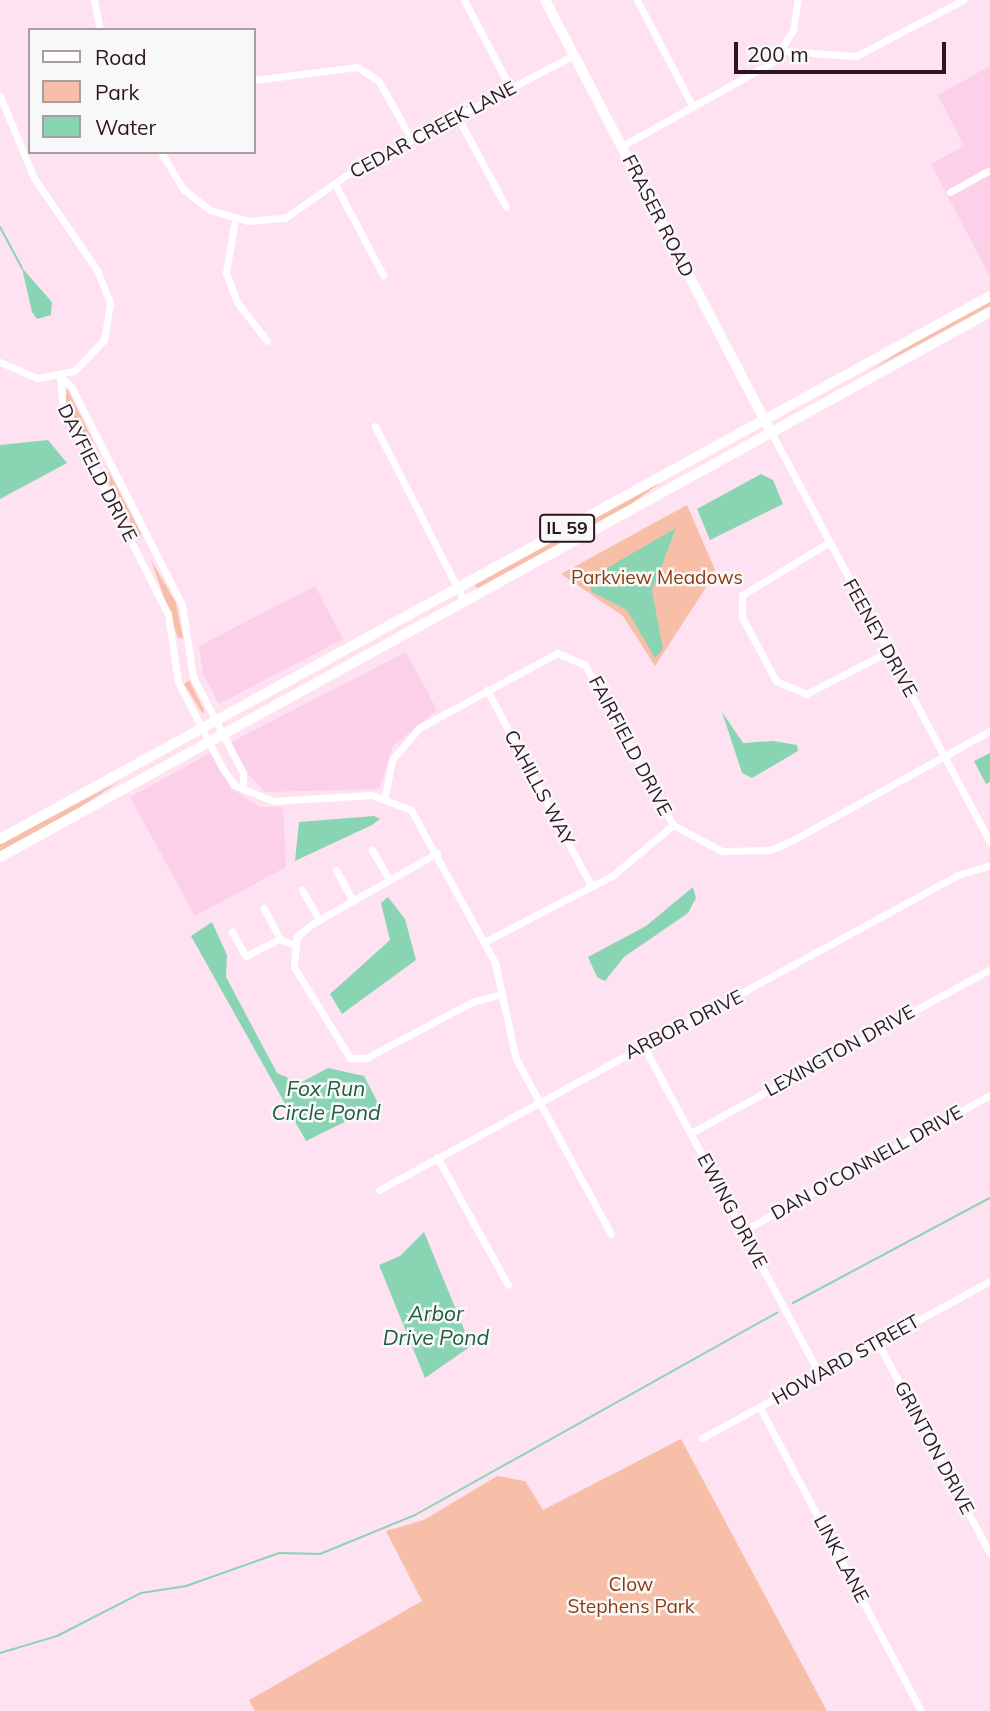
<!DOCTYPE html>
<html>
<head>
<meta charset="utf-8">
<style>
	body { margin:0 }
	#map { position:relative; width:990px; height:1711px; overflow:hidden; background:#fee2f1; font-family:Mulish,sans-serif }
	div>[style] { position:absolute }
	.built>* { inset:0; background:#fcd0e8 }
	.green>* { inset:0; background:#f7bfa7 }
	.water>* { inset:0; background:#89d5b3 }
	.stream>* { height:2px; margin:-1px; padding:0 1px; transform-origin:1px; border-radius:1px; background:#89d5b3 }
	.street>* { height:7px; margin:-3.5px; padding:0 3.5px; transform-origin:3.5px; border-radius:3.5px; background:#fff }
	.secondary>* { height:10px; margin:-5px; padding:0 5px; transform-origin:5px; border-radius:5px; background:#fff }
	.primary>* { height:10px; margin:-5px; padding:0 5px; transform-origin:5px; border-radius:5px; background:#fff }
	span { translate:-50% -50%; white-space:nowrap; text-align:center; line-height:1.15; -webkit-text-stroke:5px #f8f8f8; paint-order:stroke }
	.shield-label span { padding:2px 5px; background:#f8f8f8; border:2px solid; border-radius:5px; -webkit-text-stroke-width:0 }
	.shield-label { font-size:18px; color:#2d1524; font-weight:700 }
	.street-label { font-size:19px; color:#2d1524 }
	.park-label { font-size:19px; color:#8a3b10 }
	.water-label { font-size:21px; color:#215c45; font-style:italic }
	.legend { position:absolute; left:28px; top:28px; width:228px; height:126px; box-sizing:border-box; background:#f8f8f8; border:2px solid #a79da3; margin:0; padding:9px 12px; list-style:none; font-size:21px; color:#2d1524 }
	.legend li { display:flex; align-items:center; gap:14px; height:35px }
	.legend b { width:35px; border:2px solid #a79da3 }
	.scale { position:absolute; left:734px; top:42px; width:212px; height:32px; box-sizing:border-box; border:4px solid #2d1524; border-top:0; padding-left:9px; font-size:21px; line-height:24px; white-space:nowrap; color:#2d1524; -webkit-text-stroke:5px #f8f8f8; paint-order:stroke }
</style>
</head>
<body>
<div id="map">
	<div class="built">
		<div style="clip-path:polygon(990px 66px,990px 277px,931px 164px,964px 146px,938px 95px)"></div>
		<div style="clip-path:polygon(315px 586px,343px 639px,219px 704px,203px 673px,199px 646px)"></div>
		<div style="clip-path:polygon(406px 652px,437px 710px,393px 746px,379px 789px,265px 792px,248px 774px,229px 743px)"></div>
		<div style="clip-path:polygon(212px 752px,231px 788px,260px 807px,283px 807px,286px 867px,195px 916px,130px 797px)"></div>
	</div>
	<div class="green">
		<div style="clip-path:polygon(990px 302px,990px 306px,871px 370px,905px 348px)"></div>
		<div style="clip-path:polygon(67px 388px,93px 441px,91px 446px,65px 401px)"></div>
		<div style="clip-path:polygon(109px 472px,141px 533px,140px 539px,104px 475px)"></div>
		<div style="clip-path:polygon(664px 480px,630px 505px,477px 589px,475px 585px)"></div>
		<div style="clip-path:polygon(687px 505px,716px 572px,655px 666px,623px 616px,561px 574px)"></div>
		<div style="clip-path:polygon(151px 560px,176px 603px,183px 638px,178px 638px)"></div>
		<div style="clip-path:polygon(189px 680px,204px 710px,203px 714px,184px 684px)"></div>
		<div style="clip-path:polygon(120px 781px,77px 809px,0 852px,0 844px)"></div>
		<div style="clip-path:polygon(681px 1439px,827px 1711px,255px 1711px,249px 1700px,422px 1601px,386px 1531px,424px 1520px,497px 1476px,525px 1481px,543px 1510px)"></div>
	</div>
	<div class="water">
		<div style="clip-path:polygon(22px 268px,52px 302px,51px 315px,37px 319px,32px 312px)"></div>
		<div style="clip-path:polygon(48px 440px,67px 463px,0 499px,0 445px)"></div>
		<div style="clip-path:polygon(761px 474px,773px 480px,783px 504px,710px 540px,697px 509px)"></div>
		<div style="clip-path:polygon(676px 528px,652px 591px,663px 649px,655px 658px,627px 610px,592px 592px,588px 579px)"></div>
		<div style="clip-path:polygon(722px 712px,743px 743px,773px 741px,797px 745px,798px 751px,752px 778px,742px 773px)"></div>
		<div style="clip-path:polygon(990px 753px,990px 782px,986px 784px,974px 761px)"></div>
		<div style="clip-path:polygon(374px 816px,380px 819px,372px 825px,295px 861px,299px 822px)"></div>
		<div style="clip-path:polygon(693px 887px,696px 898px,688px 913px,624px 957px,605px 981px,597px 977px,588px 957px,646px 926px)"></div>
		<div style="clip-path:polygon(388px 897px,405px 919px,416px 960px,342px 1014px,330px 994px,390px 940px,381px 903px)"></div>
		<div style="clip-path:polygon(212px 922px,227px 955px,226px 977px,277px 1073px,300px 1083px,328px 1068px,364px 1076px,379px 1105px,306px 1141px,191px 936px)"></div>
		<div style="clip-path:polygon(424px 1232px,471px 1346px,425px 1378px,379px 1265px,400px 1256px)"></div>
	</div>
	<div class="stream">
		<div style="left:0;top:227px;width:47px;rotate:61.8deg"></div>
		<div style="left:793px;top:1303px;width:223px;rotate:-28.1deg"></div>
		<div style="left:0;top:1653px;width:59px;rotate:-16.6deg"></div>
		<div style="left:57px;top:1636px;width:94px;rotate:-27.1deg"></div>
		<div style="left:141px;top:1593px;width:46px;rotate:-8.8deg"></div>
		<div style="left:186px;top:1586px;width:99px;rotate:-19.5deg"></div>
		<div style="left:279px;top:1553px;width:41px;rotate:1.4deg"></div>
		<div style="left:320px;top:1554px;width:103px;rotate:-22.3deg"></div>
		<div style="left:415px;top:1515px;width:415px;rotate:-29.2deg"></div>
	</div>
	<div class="street">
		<div style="left:94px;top:0;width:31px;rotate:79deg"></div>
		<div style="left:464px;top:0;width:101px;rotate:62.2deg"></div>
		<div style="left:637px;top:0;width:121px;rotate:62.4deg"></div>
		<div style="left:784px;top:51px;width:72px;rotate:4deg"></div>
		<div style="left:856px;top:56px;width:121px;rotate:-27.6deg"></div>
		<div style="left:254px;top:80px;width:104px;rotate:-7.2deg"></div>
		<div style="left:357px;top:67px;width:25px;rotate:32deg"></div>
		<div style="left:378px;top:80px;width:69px;rotate:60.5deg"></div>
		<div style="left:0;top:96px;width:89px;rotate:67.5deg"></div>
		<div style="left:34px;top:178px;width:112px;rotate:55.6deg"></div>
		<div style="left:97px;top:270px;width:35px;rotate:68deg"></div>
		<div style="left:110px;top:303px;width:37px;rotate:99deg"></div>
		<div style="left:104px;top:340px;width:43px;rotate:134.1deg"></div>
		<div style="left:74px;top:371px;width:38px;rotate:169deg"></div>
		<div style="left:37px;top:378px;width:40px;rotate:-156.6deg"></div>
		<div style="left:457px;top:116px;width:103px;rotate:61.7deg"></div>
		<div style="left:622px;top:146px;width:173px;rotate:-29.1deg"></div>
		<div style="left:773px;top:62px;width:38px;rotate:-58deg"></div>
		<div style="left:793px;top:30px;width:30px;rotate:-81deg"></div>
		<div style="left:161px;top:152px;width:43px;rotate:59.3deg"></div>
		<div style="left:183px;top:189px;width:34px;rotate:38deg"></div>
		<div style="left:210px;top:210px;width:40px;rotate:16deg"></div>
		<div style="left:248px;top:221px;width:37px;rotate:-5deg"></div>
		<div style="left:285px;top:218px;width:80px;rotate:-34.9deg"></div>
		<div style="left:351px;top:172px;width:252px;rotate:-27.7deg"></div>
		<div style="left:335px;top:184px;width:103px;rotate:62.2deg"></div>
		<div style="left:950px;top:192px;width:46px;rotate:-28.8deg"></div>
		<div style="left:235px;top:219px;width:55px;rotate:99.5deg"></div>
		<div style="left:226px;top:273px;width:31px;rotate:69deg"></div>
		<div style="left:237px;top:302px;width:49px;rotate:52.4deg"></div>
		<div style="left:60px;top:376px;width:32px;rotate:85deg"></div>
		<div style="left:63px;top:408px;width:231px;rotate:63deg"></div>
		<div style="left:168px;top:614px;width:69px;rotate:81.6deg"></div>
		<div style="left:178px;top:682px;width:98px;rotate:62.7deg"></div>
		<div style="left:223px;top:769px;width:19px;rotate:55deg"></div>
		<div style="left:234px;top:785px;width:42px;rotate:22.3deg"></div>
		<div style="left:273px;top:801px;width:99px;rotate:-3.5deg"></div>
		<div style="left:372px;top:795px;width:42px;rotate:21deg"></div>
		<div style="left:411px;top:810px;width:175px;rotate:61.2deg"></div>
		<div style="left:495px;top:963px;width:98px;rotate:77.7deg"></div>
		<div style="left:516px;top:1059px;width:199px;rotate:61.5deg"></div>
		<div style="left:60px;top:376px;width:17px;rotate:45deg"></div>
		<div style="left:72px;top:388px;width:243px;rotate:63.1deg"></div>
		<div style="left:182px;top:605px;width:73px;rotate:81.3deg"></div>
		<div style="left:193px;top:677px;width:108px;rotate:62.5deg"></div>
		<div style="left:243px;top:773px;width:14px;rotate:90deg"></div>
		<div style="left:375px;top:426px;width:196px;rotate:63deg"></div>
		<div style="left:771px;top:432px;width:466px;rotate:61.9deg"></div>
		<div style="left:828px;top:543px;width:100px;rotate:148.8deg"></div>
		<div style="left:742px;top:595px;width:22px;rotate:90deg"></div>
		<div style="left:742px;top:617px;width:72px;rotate:62deg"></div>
		<div style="left:776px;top:681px;width:33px;rotate:23deg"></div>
		<div style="left:806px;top:694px;width:92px;rotate:-27.1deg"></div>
		<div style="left:487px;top:690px;width:222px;rotate:62deg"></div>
		<div style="left:385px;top:796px;width:37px;rotate:-79deg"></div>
		<div style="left:392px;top:760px;width:42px;rotate:-49.8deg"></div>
		<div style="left:419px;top:728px;width:157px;rotate:-28.5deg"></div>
		<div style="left:557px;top:653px;width:30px;rotate:23deg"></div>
		<div style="left:585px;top:665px;width:183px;rotate:61.2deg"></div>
		<div style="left:673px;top:825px;width:55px;rotate:28deg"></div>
		<div style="left:722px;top:851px;width:48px;rotate:-1.2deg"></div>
		<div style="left:770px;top:850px;width:25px;rotate:-23deg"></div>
		<div style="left:793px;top:840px;width:225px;rotate:-29deg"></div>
		<div style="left:372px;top:850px;width:34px;rotate:60deg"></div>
		<div style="left:437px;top:853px;width:144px;rotate:150.4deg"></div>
		<div style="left:312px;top:924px;width:19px;rotate:141deg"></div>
		<div style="left:297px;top:936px;width:31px;rotate:96deg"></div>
		<div style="left:294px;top:967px;width:107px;rotate:58.4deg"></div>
		<div style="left:350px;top:1058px;width:16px"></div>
		<div style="left:366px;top:1058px;width:120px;rotate:-27.8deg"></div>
		<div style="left:472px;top:1002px;width:31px;rotate:-15deg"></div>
		<div style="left:336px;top:870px;width:35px;rotate:61deg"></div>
		<div style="left:302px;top:890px;width:34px;rotate:60deg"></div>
		<div style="left:264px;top:908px;width:35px;rotate:63deg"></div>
		<div style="left:232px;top:932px;width:28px;rotate:60deg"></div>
		<div style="left:246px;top:956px;width:38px;rotate:-27deg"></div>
		<div style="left:280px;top:939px;width:15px;rotate:23deg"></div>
		<div style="left:484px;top:942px;width:145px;rotate:-27.4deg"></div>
		<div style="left:613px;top:875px;width:78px;rotate:-39.8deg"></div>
		<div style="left:644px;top:1047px;width:371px;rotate:61.8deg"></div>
		<div style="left:691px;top:1133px;width:341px;rotate:-28.7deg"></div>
		<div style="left:437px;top:1157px;width:146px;rotate:61deg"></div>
		<div style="left:379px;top:1190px;width:659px;rotate:-28.55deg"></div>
		<div style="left:958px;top:875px;width:34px;rotate:-17deg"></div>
		<div style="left:743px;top:1231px;width:282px;rotate:-28.8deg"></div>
		<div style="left:878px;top:1343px;width:239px;rotate:62deg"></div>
		<div style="left:760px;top:1408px;width:343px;rotate:62deg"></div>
		<div style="left:702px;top:1438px;width:328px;rotate:-28.6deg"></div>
	</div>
	<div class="secondary">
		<div style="left:545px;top:0;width:488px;rotate:62.4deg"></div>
	</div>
	<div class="primary">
		<div style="left:0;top:839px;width:1129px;rotate:-28.74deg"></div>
		<div style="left:0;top:857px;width:1130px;rotate:-28.83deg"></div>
	</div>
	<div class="shield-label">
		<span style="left:567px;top:528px">IL 59</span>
	</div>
	<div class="street-label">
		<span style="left:433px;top:130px;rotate:-28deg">CEDAR CREEK LANE</span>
		<span style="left:658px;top:216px;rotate:63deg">FRASER ROAD</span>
		<span style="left:97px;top:473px;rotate:63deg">DAYFIELD DRIVE</span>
		<span style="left:880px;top:638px;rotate:61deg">FEENEY DRIVE</span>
		<span style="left:630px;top:746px;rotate:62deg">FAIRFIELD DRIVE</span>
		<span style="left:539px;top:788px;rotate:62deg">CAHILLS WAY</span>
		<span style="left:684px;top:1025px;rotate:-27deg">ARBOR DRIVE</span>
		<span style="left:840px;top:1051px;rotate:-29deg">LEXINGTON DRIVE</span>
		<span style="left:867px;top:1163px;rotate:-29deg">DAN O'CONNELL DRIVE</span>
		<span style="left:732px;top:1211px;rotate:62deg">EWING DRIVE</span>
		<span style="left:846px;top:1360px;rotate:-29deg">HOWARD STREET</span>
		<span style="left:934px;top:1448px;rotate:62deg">GRINTON DRIVE</span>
		<span style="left:841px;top:1559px;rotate:62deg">LINK LANE</span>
	</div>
	<div class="park-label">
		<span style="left:657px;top:578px">Parkview Meadows</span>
		<span style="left:631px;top:1596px">Clow<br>Stephens Park</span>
	</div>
	<div class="water-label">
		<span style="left:326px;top:1100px">Fox Run<br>Circle Pond</span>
		<span style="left:436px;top:1325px">Arbor<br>Drive Pond</span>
	</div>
	<ul class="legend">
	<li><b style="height:9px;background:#fff"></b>Road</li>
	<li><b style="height:19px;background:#f7bfa7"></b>Park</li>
	<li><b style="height:19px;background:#89d5b3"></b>Water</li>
	</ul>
	<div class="scale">200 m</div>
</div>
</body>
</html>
